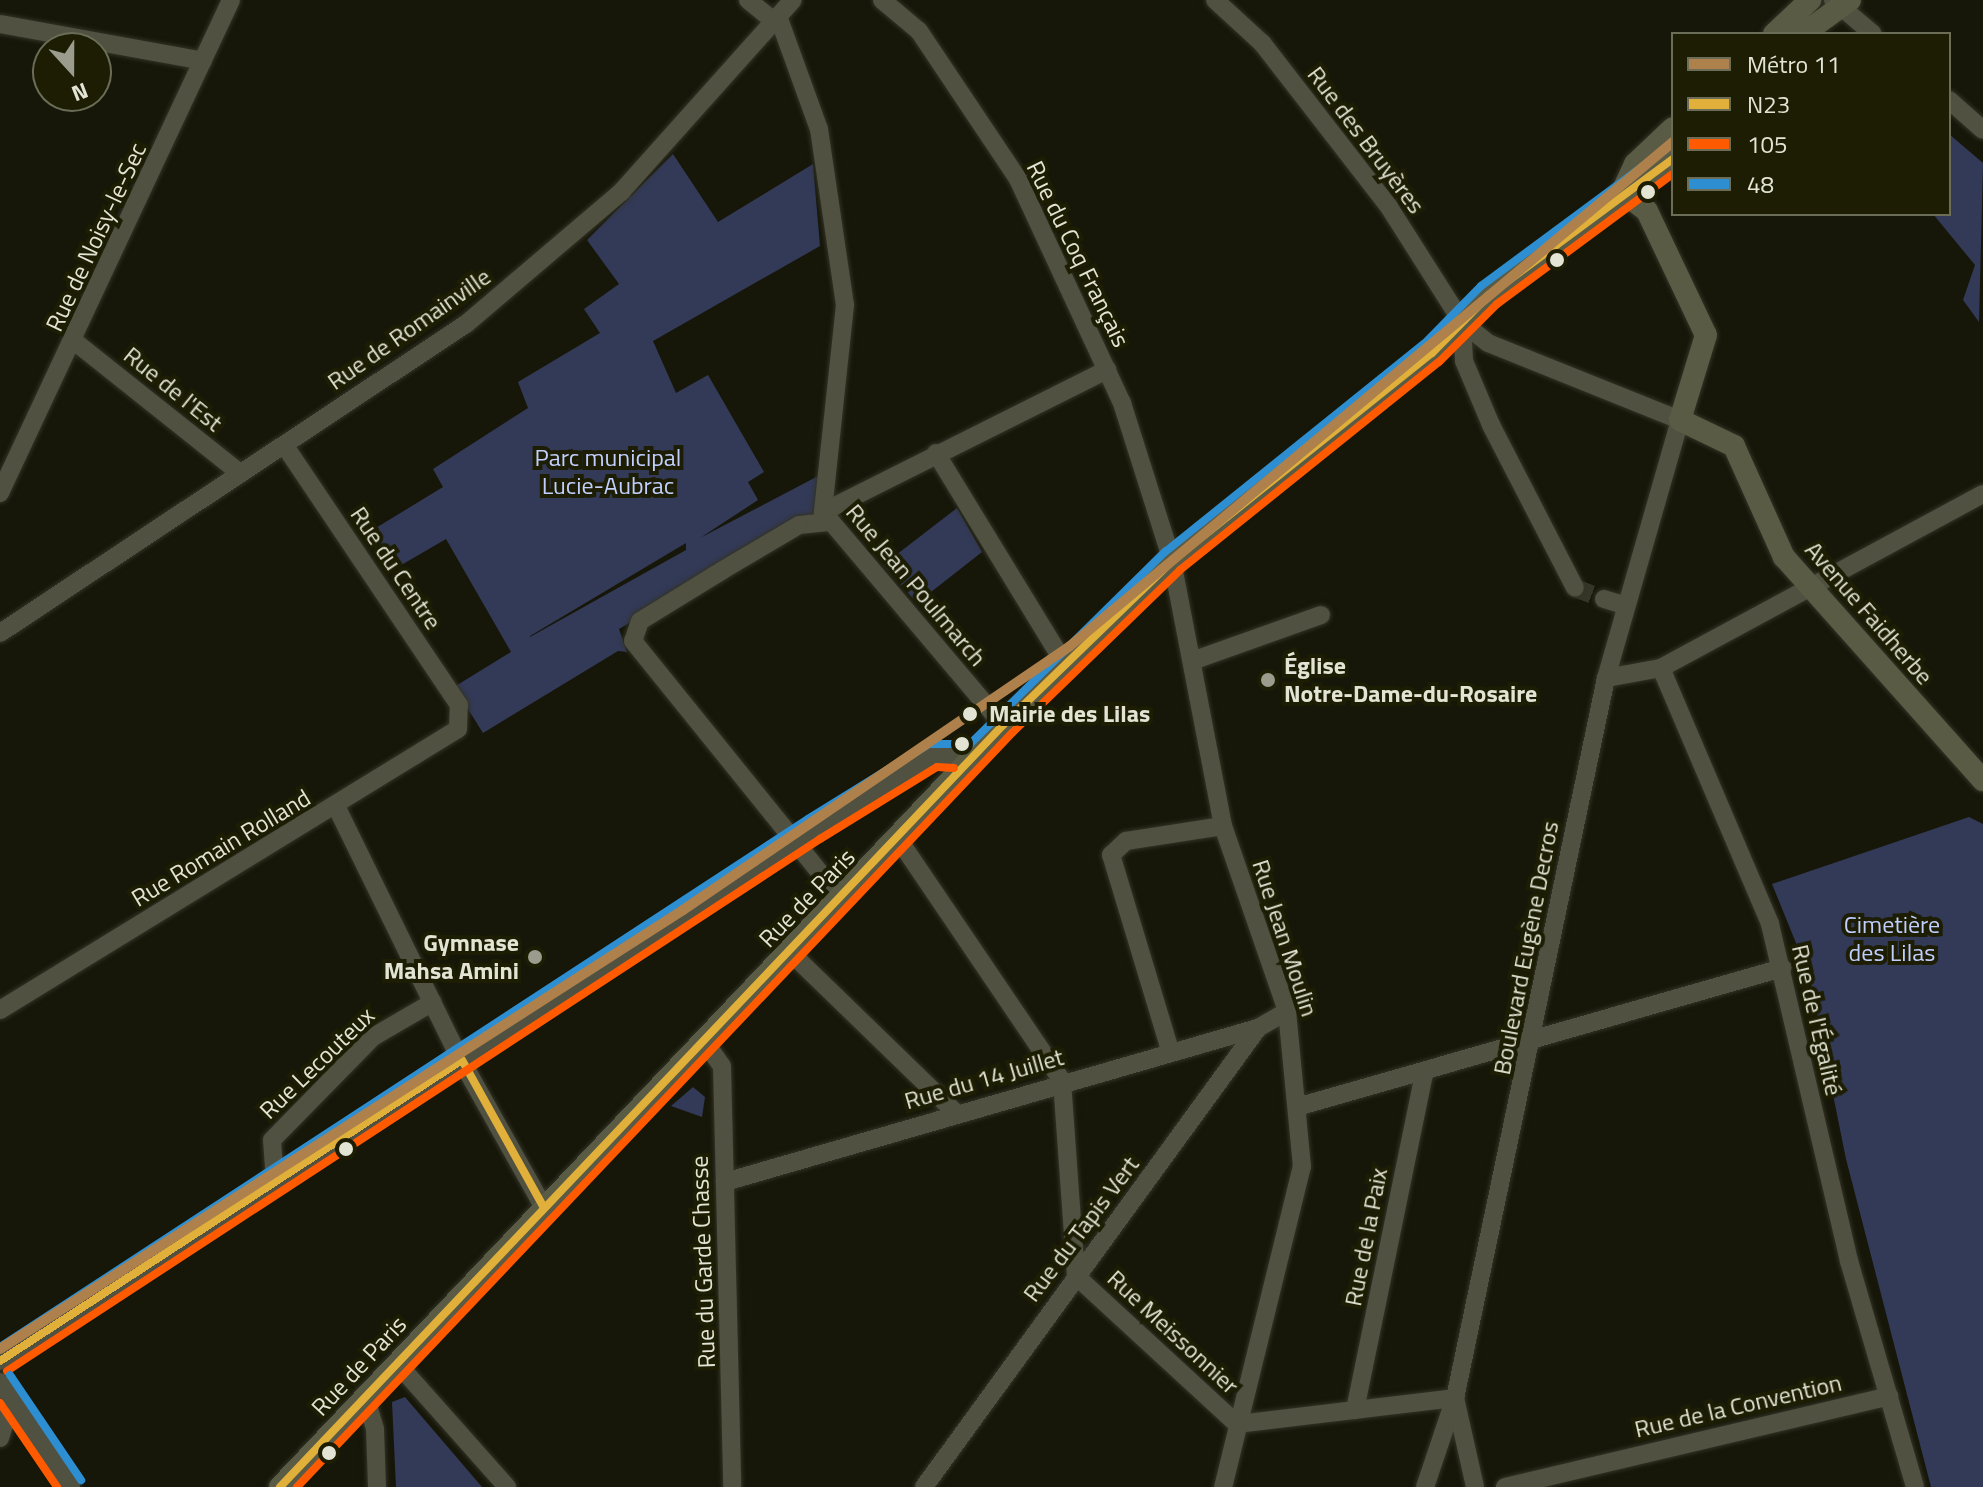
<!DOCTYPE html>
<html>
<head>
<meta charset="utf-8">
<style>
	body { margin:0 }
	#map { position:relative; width:1983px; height:1487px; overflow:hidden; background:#161709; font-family:"Titillium Web",sans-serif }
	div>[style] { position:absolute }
	.green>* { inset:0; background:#333a58 }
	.minor-tunnel>* { height:18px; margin-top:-9px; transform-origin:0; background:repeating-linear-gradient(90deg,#353627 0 18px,transparent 0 27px) }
	.roads { filter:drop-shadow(0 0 2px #323326) drop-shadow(0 0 2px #323326) }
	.minor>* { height:18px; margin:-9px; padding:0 9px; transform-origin:9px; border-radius:9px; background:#505141 }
	.major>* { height:22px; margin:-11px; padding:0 11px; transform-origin:11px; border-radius:11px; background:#5a5b45 }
	.bus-1>* { height:8px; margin:-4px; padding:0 4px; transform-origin:4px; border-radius:4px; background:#e0b03a }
	.bus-2>* { height:8px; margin:-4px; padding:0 4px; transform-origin:4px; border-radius:4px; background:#ff5a00 }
	.bus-3>* { height:8px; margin:-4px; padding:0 4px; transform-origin:4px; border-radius:4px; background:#2d8ed1 }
	.metro-1>* { height:10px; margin:-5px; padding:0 5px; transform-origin:5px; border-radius:5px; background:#ad804c }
	.dots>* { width:22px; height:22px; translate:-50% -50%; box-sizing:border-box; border:4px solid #1c1d03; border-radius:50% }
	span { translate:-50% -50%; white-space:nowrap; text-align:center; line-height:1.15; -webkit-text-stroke:8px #1c1d03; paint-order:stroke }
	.street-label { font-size:24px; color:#e3e4d4 }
	.park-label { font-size:24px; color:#c1cffe }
	.poi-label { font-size:24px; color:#e3e4d4; font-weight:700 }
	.left { translate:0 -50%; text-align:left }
	.right { translate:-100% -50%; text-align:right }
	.stop-label { font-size:24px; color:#e3e4d4; font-weight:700 }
	.legend { position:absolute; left:1671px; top:32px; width:280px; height:184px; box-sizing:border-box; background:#1c1d03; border:2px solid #6c6d57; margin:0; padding:10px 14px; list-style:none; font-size:24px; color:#e3e4d4 }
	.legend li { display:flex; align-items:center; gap:16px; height:40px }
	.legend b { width:40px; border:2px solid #6c6d57 }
	.north { position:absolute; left:32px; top:32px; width:80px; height:80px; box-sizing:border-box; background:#1c1d03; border:2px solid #6c6d57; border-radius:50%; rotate:159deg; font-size:22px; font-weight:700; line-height:32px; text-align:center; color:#e3e4d4 }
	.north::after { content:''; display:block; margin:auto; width:28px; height:36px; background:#9b9c8d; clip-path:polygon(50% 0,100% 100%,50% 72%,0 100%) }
</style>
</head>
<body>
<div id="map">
	<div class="green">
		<div style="clip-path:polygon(1949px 134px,1983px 163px,1979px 322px,1963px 300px,1975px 265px,1933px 214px,1949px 214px)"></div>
		<div style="clip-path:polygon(evenodd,673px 154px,718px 222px,813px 164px,820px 246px,653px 341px,676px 393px,708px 375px,764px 472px,748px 482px,758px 500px,700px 538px,820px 475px,815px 514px,619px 629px,627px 652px,618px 651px,483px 733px,454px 687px,511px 652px,446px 539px,391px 571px,366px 534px,443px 487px,433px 469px,528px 408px,518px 382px,600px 333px,584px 309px,619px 284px,587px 240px,673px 154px,686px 543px,686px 550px,530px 637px,530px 636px,686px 543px)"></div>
		<div style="clip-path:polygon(957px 508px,982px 552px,917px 603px,883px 565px)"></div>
		<div style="clip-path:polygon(1969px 817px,1983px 824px,1983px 1487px,1931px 1487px,1846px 1159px,1809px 975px,1772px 884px)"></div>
		<div style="clip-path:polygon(693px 1087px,705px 1097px,702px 1117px,671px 1106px)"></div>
		<div style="clip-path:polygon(405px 1397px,482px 1487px,396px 1487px,392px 1402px)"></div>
	</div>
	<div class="minor-tunnel">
		<div style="left:1575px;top:588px;width:31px;rotate:21deg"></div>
	</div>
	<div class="roads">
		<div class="minor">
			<div style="left:748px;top:0;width:32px;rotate:39deg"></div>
			<div style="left:882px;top:0;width:48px;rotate:40deg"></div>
			<div style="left:919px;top:31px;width:178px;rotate:56.2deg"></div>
			<div style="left:1018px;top:179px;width:247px;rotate:65.1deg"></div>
			<div style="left:1122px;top:403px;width:166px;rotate:72.4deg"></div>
			<div style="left:1172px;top:561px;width:270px;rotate:79.1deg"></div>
			<div style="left:1223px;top:826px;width:196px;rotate:70.9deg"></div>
			<div style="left:1287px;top:1011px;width:156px;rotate:84.5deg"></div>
			<div style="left:1302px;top:1166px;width:331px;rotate:103.8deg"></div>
			<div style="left:1215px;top:0;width:64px;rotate:42.5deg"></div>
			<div style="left:1262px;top:43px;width:207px;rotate:52.2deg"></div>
			<div style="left:1389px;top:207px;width:136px;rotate:57.6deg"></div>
			<div style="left:1462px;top:322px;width:33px;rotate:39deg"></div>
			<div style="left:1488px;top:343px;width:207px;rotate:21.9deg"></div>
			<div style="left:1680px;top:420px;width:268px;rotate:106deg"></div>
			<div style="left:1606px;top:678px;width:736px;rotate:101.84deg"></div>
			<div style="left:1455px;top:1398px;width:94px;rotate:108.6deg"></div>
			<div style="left:1833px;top:0;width:52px;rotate:40.4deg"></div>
			<div style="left:778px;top:16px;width:120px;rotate:70.1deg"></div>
			<div style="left:819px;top:129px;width:178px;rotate:81.6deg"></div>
			<div style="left:845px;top:305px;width:208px;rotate:96.1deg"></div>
			<div style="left:0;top:24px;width:206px;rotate:10.3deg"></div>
			<div style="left:1949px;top:100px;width:45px;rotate:41.4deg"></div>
			<div style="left:1462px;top:322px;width:39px;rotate:87deg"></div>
			<div style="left:1464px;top:361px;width:69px;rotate:67.1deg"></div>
			<div style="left:1491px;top:425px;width:183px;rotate:62.7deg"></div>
			<div style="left:74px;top:341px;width:213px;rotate:38.5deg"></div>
			<div style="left:936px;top:453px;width:247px;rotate:58.6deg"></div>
			<div style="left:0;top:493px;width:544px;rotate:-64.89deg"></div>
			<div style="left:823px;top:512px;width:318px;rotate:-26.6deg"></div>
			<div style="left:823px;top:512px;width:279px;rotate:49.8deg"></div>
			<div style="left:828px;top:522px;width:29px;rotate:174deg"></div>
			<div style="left:799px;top:525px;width:88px;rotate:149.4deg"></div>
			<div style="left:723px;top:570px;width:97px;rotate:148.4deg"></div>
			<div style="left:640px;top:621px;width:21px;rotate:109deg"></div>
			<div style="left:633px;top:641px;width:333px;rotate:51.1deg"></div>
			<div style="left:1604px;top:599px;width:21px;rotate:17deg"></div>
			<div style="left:0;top:633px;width:559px;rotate:-33.55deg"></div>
			<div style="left:466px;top:324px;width:205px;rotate:-40.4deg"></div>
			<div style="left:622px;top:191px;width:256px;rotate:-48.2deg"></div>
			<div style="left:1192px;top:661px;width:137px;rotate:-19.6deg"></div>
			<div style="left:1661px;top:668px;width:278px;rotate:66.9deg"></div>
			<div style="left:1770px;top:924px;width:346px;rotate:76.8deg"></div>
			<div style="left:1849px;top:1261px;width:235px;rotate:73.7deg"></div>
			<div style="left:1606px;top:678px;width:56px;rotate:-10.3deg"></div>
			<div style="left:1661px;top:668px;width:366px;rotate:-28.4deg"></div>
			<div style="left:336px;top:806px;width:273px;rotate:63.9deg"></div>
			<div style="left:456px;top:1051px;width:180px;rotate:60.7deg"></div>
			<div style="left:899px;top:840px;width:291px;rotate:55.9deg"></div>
			<div style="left:1062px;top:1081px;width:196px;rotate:85.9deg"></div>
			<div style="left:1076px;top:1276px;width:219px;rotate:42.6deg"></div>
			<div style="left:791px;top:953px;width:228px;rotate:44.1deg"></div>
			<div style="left:0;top:1010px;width:537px;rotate:-31.53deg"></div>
			<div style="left:458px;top:729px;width:24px;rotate:-88deg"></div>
			<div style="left:459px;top:705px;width:313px;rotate:-123.9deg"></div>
			<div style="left:705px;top:1042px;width:29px;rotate:55deg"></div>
			<div style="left:722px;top:1066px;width:421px;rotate:88.6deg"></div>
			<div style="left:1170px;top:1050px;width:204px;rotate:-106.8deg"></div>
			<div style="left:1111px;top:855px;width:21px;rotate:-43deg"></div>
			<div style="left:1126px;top:841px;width:98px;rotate:-8.8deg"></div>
			<div style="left:1297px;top:1107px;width:505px;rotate:-15.99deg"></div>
			<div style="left:275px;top:1181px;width:41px;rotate:-94.2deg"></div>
			<div style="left:272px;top:1140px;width:144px;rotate:-45.6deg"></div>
			<div style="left:373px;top:1037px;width:69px;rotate:-30.3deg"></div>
			<div style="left:725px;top:1182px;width:555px;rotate:-16.12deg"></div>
			<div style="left:0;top:1361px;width:972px;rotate:-33.17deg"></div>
			<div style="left:814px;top:829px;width:141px;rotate:-31.7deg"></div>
			<div style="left:934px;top:755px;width:41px;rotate:1.4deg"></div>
			<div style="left:397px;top:1363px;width:166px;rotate:48.4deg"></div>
			<div style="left:0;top:1382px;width:127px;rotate:55.9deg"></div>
			<div style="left:365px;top:1396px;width:34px;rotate:73deg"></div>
			<div style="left:375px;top:1429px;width:58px;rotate:88deg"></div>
			<div style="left:1355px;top:1410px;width:344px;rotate:-78.4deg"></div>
			<div style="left:1237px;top:1424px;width:220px;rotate:-6.8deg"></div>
			<div style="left:1455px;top:1398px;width:91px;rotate:77.3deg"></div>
			<div style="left:0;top:1438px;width:37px;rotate:-73deg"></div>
			<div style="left:924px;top:1487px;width:568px;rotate:-53.96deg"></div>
			<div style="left:1258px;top:1028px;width:34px;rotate:-30deg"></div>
			<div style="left:1505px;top:1487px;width:395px;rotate:-13.3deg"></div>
		</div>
		<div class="major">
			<div style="left:1774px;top:34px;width:50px;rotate:-43.4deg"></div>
			<div style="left:1803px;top:34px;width:58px;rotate:-35.9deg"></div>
			<div style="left:1622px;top:192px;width:31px;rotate:37deg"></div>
			<div style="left:1647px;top:211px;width:137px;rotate:64.6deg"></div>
			<div style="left:1706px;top:335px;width:89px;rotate:107deg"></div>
			<div style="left:1680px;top:420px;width:60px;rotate:25.7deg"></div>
			<div style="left:1734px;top:446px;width:122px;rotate:65.8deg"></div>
			<div style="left:1784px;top:557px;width:299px;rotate:48.3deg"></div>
			<div style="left:1622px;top:192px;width:31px;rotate:-65deg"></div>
			<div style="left:1635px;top:164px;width:52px;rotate:-43.5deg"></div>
			<div style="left:280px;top:1487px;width:1050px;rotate:-46.5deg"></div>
			<div style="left:1003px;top:725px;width:235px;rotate:-44.1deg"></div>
			<div style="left:1172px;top:561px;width:333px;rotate:-38.7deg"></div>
			<div style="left:1432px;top:353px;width:81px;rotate:-45.5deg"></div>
			<div style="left:1489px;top:295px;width:229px;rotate:-36.5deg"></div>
		</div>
	</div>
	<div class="bus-1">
		<div style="left:0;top:1361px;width:551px;rotate:-33.08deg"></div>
		<div style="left:462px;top:1060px;width:169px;rotate:61deg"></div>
		<div style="left:280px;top:1487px;width:1050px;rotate:-46.5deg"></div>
		<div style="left:1003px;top:725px;width:235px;rotate:-44.1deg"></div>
		<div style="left:1172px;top:561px;width:333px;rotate:-38.7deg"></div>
		<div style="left:1432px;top:353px;width:81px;rotate:-45.5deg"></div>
		<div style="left:1489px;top:295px;width:229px;rotate:-36.5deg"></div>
	</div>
	<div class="bus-2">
		<div style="left:7px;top:1371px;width:972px;rotate:-33.2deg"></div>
		<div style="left:820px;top:839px;width:137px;rotate:-31.6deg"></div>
		<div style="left:937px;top:767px;width:17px;rotate:3deg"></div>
		<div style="left:0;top:1403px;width:102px;rotate:55.8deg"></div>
		<div style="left:297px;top:1487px;width:1039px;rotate:-46.52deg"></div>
		<div style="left:1012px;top:733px;width:234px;rotate:-44.1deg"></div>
		<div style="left:1180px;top:570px;width:332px;rotate:-38.8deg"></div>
		<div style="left:1439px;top:362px;width:82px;rotate:-45deg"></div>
		<div style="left:1497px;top:304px;width:219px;rotate:-36.5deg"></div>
	</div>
	<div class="bus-3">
		<div style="left:0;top:1347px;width:965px;rotate:-33.16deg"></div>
		<div style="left:808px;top:819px;width:142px;rotate:-31.8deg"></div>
		<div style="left:929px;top:744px;width:41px"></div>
		<div style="left:970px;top:744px;width:274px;rotate:-44.6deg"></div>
		<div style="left:1165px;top:552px;width:332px;rotate:-38.8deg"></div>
		<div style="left:1424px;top:344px;width:81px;rotate:-45.5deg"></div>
		<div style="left:1481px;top:286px;width:230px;rotate:-36.5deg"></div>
		<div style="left:10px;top:1375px;width:127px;rotate:55.9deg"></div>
	</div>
	<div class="metro-1">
		<div style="left:0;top:1349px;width:812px;rotate:-32.73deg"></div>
		<div style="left:683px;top:910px;width:468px;rotate:-34.3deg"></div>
		<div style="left:1070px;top:646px;width:786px;rotate:-39.89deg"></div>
	</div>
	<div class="dots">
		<div style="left:1648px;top:192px;background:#e3e4d4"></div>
		<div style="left:1557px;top:260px;background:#e3e4d4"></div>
		<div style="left:1268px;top:680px;background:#9b9c8d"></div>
		<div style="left:970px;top:714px;background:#e3e4d4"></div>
		<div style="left:962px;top:744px;background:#e3e4d4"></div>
		<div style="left:535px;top:957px;background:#9b9c8d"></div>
		<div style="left:346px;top:1149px;background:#e3e4d4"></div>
		<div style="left:329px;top:1453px;background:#e3e4d4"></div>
	</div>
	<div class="street-label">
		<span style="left:1366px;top:140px;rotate:53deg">Rue des Bruyères</span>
		<span style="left:96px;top:237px;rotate:-65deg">Rue de Noisy-le-Sec</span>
		<span style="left:1078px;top:254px;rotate:64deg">Rue du Coq Français</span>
		<span style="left:409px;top:329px;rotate:-35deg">Rue de Romainville</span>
		<span style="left:173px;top:389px;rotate:39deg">Rue de l'Est</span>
		<span style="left:396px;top:568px;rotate:56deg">Rue du Centre</span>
		<span style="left:916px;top:585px;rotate:50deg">Rue Jean Poulmarch</span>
		<span style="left:1869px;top:613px;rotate:49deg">Avenue Faidherbe</span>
		<span style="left:221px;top:848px;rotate:-31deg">Rue Romain Rolland</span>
		<span style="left:807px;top:898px;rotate:-46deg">Rue de Paris</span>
		<span style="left:1285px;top:938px;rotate:72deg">Rue Jean Moulin</span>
		<span style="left:1526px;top:948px;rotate:-79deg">Boulevard Eugène Decros</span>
		<span style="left:1817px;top:1020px;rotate:77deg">Rue de l'Égalité</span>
		<span style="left:317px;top:1063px;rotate:-44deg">Rue Lecouteux</span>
		<span style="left:984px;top:1079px;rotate:-16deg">Rue du 14 Juillet</span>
		<span style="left:1081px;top:1229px;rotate:-53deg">Rue du Tapis Vert</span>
		<span style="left:1366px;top:1237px;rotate:-79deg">Rue de la Paix</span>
		<span style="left:703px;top:1262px;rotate:-92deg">Rue du Garde Chasse</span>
		<span style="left:1173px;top:1332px;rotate:43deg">Rue Meissonnier</span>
		<span style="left:359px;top:1366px;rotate:-47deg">Rue de Paris</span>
		<span style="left:1738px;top:1406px;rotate:-13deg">Rue de la Convention</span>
	</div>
	<div class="park-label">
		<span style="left:608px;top:472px">Parc municipal<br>Lucie-Aubrac</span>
		<span style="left:1892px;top:939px">Cimetière<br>des Lilas</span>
	</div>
	<div class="poi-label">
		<span class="left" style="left:1284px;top:680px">Église<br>Notre-Dame-du-Rosaire</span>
		<span class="right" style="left:519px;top:957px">Gymnase<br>Mahsa Amini</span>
	</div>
	<div class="stop-label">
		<span class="left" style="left:989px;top:714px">Mairie des Lilas</span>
	</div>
	<ul class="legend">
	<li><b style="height:10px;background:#ad804c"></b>Métro 11</li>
	<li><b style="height:10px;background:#e0b03a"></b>N23</li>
	<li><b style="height:10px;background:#ff5a00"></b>105</li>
	<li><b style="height:10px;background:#2d8ed1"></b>48</li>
	</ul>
	<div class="north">N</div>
</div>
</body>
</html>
